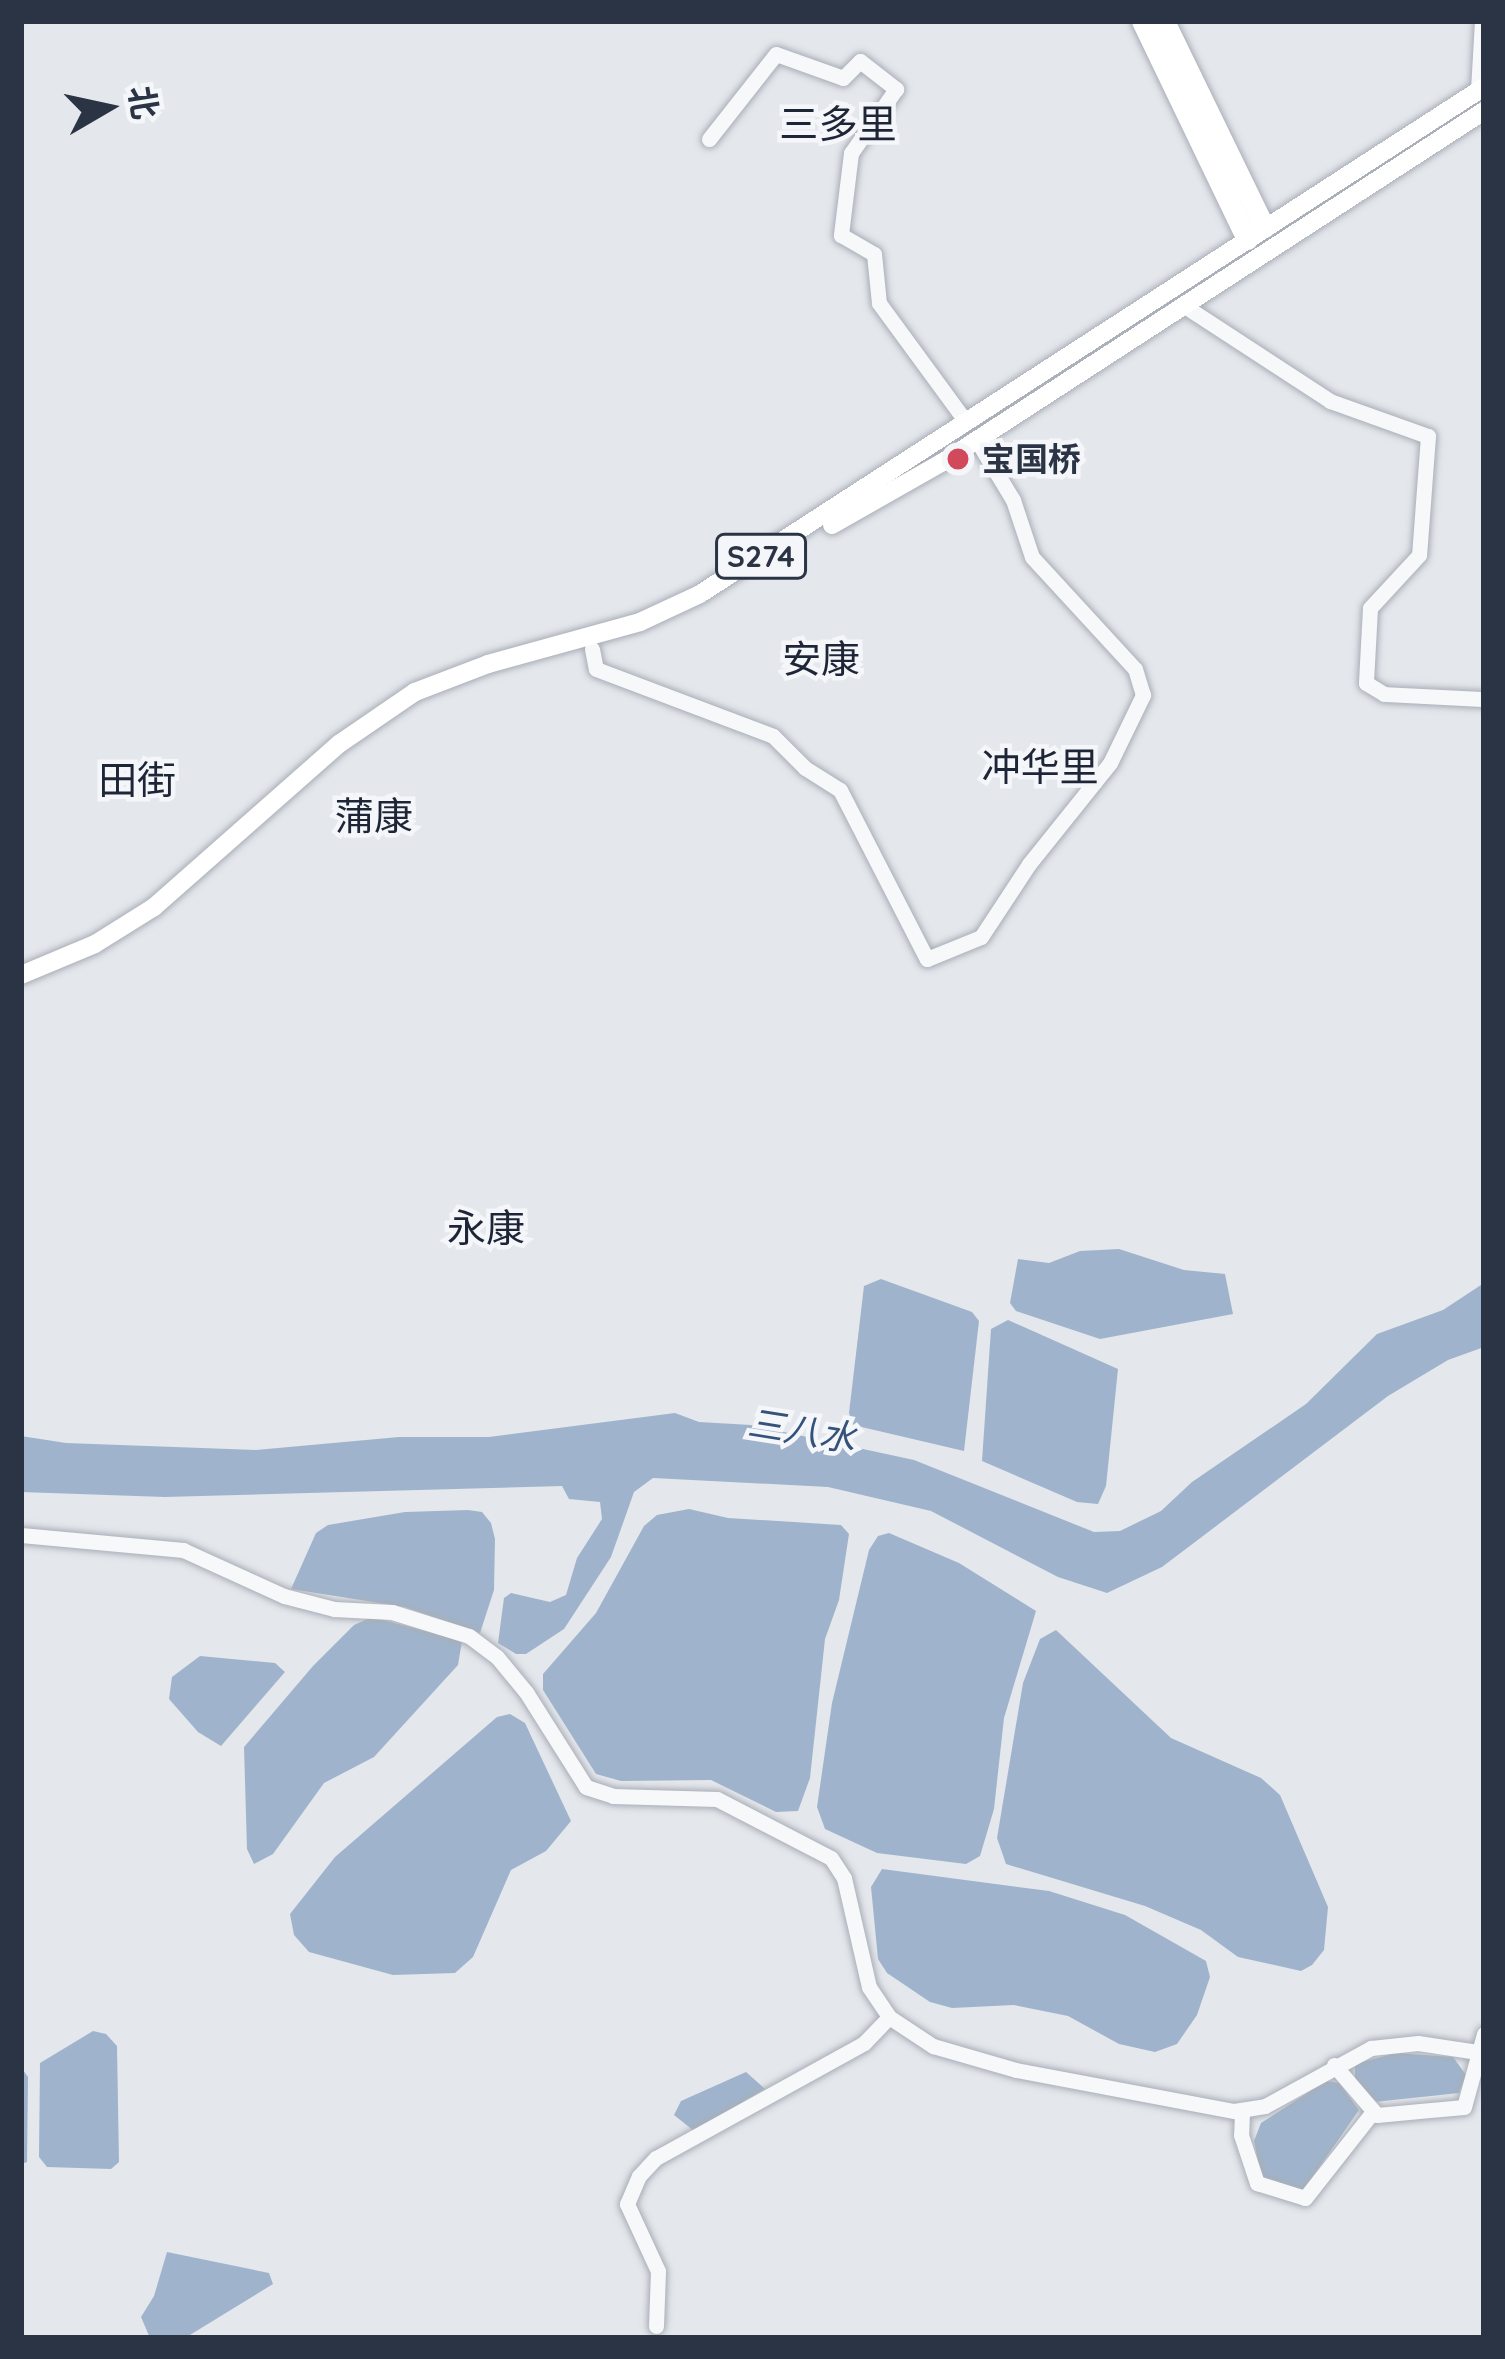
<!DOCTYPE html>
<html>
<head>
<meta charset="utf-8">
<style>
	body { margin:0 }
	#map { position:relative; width:1505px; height:2359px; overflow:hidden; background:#e4e7ec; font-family:Quicksand,"Noto Sans SC",sans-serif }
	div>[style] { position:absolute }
	.water>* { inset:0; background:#9fb4cc }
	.roads { filter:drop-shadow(0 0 3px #a9aeb7) drop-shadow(0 0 3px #a9aeb7) }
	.minor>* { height:15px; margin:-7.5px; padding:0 7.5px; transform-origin:7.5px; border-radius:7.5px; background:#f7f8fa }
	.major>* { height:18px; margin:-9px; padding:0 9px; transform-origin:9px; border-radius:9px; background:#fff }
	.highway>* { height:21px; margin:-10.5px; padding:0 10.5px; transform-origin:10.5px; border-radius:10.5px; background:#fff }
	.dots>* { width:33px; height:33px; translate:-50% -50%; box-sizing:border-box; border:6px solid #f4f6f9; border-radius:50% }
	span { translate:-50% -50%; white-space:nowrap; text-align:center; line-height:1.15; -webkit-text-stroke:9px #f4f6f9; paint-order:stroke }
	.shield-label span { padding:3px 9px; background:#f4f6f9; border:3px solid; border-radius:9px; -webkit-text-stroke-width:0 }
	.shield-label { font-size:30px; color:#2b3445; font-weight:700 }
	.poi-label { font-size:33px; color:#2b3445; font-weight:700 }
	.left { translate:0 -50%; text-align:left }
	.water-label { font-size:36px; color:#34527a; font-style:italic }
	.quarter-label { font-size:39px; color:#1d2536 }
	.frame { position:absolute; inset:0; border:24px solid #2b3445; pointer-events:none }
	.north { position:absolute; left:48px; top:48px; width:120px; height:120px; -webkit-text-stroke:9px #f4f6f9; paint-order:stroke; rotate:81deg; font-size:33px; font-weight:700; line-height:48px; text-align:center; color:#2b3445 }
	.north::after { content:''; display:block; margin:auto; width:42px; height:54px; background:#2b3445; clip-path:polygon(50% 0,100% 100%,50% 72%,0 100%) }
</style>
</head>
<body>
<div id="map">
	<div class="water">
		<div style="clip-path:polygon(1119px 1249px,1184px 1270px,1225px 1274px,1233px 1314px,1100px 1339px,1016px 1311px,1010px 1303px,1018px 1259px,1049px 1263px,1080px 1251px)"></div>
		<div style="clip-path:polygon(881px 1279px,972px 1312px,979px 1321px,964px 1451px,853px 1425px,849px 1413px,864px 1286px)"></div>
		<div style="clip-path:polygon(1484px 1283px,1484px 1347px,1448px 1360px,1388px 1396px,1162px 1567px,1107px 1593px,1058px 1577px,931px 1511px,828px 1487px,653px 1478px,634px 1492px,611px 1557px,564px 1629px,526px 1654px,516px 1654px,498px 1643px,504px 1598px,511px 1593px,550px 1602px,566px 1595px,577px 1558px,602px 1519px,600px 1502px,569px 1499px,562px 1486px,165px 1497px,21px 1492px,21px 1436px,66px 1443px,256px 1450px,399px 1437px,489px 1437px,675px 1413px,699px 1422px,751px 1425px,914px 1460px,1094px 1532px,1120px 1531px,1161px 1511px,1192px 1482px,1306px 1404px,1377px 1334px,1443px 1310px)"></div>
		<div style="clip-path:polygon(1008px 1320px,1118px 1369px,1106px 1486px,1098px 1504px,1077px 1502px,982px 1461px,991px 1329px)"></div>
		<div style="clip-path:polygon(689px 1509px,728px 1518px,841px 1525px,849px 1534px,839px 1600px,825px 1639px,810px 1778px,798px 1811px,776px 1812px,711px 1780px,621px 1781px,596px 1774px,543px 1690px,543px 1674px,596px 1613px,644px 1526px,657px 1515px)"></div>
		<div style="clip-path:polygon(468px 1510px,482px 1512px,491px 1523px,495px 1539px,494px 1590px,480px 1633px,405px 1607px,291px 1589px,316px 1533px,328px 1525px,405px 1512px)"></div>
		<div style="clip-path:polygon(889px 1533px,959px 1563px,1036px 1611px,1004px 1718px,994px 1809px,980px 1856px,966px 1864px,877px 1853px,825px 1829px,817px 1807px,832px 1703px,869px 1550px,878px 1536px)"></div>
		<div style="clip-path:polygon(372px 1617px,462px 1641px,458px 1665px,374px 1757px,324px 1783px,273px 1854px,254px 1864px,247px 1849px,244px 1747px,313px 1666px,354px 1625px)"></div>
		<div style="clip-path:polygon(1056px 1630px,1171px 1738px,1261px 1778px,1280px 1795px,1328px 1907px,1324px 1950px,1312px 1965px,1301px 1971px,1238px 1957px,1201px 1930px,1145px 1906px,1006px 1864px,997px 1838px,1023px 1683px,1040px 1639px)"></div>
		<div style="clip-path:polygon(200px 1656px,275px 1663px,285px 1672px,221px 1746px,198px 1732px,169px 1699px,172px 1677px)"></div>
		<div style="clip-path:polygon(510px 1714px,525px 1723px,571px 1821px,546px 1851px,511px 1870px,473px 1957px,455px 1973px,393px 1975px,309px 1952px,294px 1935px,290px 1914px,335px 1857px,497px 1717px)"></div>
		<div style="clip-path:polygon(882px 1869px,1049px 1891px,1125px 1915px,1206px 1961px,1210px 1977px,1197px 2015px,1177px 2044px,1155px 2052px,1119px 2044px,1068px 2016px,1014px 2005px,952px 2008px,930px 2002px,887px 1973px,878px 1959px,871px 1887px)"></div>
		<div style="clip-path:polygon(93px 2031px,106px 2034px,117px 2046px,119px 2162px,111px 2169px,47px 2167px,39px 2157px,40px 2063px)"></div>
		<div style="clip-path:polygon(1396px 2053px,1453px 2057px,1466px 2075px,1459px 2093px,1374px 2102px,1355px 2080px,1355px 2064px)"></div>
		<div style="clip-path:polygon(23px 2070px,28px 2077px,27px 2162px,21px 2164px)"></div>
		<div style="clip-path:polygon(746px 2072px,765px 2089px,694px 2131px,674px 2115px,681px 2101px)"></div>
		<div style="clip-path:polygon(1326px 2081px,1339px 2083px,1359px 2110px,1304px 2189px,1270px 2188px,1261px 2175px,1254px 2141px,1261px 2123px)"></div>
		<div style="clip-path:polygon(167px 2252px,269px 2273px,273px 2284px,185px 2338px,150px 2338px,141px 2317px,154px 2296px)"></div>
	</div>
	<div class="roads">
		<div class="minor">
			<div style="left:1478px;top:90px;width:69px;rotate:-86.7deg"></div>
			<div style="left:709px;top:139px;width:108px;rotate:-51.8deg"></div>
			<div style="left:776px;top:54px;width:71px;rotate:19.7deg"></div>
			<div style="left:843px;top:78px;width:24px;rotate:-45deg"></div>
			<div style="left:860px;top:61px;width:46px;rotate:37.9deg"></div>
			<div style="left:896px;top:89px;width:78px;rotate:125.1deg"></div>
			<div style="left:851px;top:153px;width:83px;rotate:97deg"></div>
			<div style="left:841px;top:235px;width:38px;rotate:30deg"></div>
			<div style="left:874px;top:254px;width:49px;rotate:84.2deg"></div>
			<div style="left:879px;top:303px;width:147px;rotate:53.8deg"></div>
			<div style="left:1183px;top:305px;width:176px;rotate:33.1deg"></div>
			<div style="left:1330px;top:401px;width:104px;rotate:19.7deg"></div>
			<div style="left:1428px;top:436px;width:119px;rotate:94.3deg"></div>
			<div style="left:1419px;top:555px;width:72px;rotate:132.8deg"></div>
			<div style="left:1370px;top:608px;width:75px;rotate:93.1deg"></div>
			<div style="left:1366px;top:683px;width:21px;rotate:31deg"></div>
			<div style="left:1384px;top:694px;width:100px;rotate:2.9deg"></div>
			<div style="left:592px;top:649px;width:20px;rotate:79deg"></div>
			<div style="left:596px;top:669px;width:189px;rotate:20.7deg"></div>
			<div style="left:773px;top:736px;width:45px;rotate:45deg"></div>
			<div style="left:805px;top:768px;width:41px;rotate:32.2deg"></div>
			<div style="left:840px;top:790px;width:190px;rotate:62.8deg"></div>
			<div style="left:927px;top:959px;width:58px;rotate:-22.2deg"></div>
			<div style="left:981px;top:937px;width:87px;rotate:-56.7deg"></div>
			<div style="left:1029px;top:864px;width:129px;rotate:-51.3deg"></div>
			<div style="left:1110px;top:763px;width:76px;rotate:-64.1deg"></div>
			<div style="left:1143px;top:695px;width:27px;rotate:-107deg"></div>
			<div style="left:1135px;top:669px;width:152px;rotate:-132.6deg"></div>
			<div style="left:1032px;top:557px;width:60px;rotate:-108.4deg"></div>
			<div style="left:1013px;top:500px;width:71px;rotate:-121.2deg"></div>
			<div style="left:21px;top:1535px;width:163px;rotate:5.3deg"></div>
			<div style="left:183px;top:1550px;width:111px;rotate:24.5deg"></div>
			<div style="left:284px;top:1596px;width:52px;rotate:14.6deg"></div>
			<div style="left:334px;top:1609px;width:58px;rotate:3deg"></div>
			<div style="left:392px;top:1612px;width:81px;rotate:17.3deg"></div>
			<div style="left:469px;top:1636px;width:35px;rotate:37deg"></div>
			<div style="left:497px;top:1657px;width:45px;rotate:50.4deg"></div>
			<div style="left:526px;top:1692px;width:112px;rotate:57.7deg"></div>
			<div style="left:586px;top:1787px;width:28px;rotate:18deg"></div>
			<div style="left:613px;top:1796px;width:104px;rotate:1.7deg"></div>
			<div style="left:717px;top:1799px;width:128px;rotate:27.4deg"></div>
			<div style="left:831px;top:1858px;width:24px;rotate:57deg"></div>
			<div style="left:844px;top:1878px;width:112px;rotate:77.1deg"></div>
			<div style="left:869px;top:1987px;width:36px;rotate:56deg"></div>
			<div style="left:889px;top:2017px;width:53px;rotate:33.4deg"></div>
			<div style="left:933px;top:2046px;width:86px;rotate:16.1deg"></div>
			<div style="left:1016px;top:2070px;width:222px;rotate:10.7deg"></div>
			<div style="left:1234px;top:2111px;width:31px;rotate:-9deg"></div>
			<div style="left:1265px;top:2106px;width:121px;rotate:-28.7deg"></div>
			<div style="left:1371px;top:2048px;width:47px;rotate:-6.1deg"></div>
			<div style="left:1418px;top:2043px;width:67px;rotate:8.6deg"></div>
			<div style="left:1334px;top:2065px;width:66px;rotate:49.3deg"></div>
			<div style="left:1377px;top:2115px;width:87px;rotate:-5.3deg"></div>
			<div style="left:1464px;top:2107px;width:76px;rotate:-74.7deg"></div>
			<div style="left:1242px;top:2111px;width:24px;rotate:92deg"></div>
			<div style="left:1241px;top:2135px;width:51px;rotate:71.6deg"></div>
			<div style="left:1257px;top:2183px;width:50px;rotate:17.4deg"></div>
			<div style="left:1305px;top:2198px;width:108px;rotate:-51.8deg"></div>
			<div style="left:656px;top:2326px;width:55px;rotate:-87.9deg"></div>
			<div style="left:658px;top:2271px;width:74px;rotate:-114.8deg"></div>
			<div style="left:627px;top:2204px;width:30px;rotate:-67deg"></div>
			<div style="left:639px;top:2176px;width:25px;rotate:-47deg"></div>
			<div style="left:656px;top:2158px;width:238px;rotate:-28.9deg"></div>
			<div style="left:864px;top:2043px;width:36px;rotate:-46deg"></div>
		</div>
		<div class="major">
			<div style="left:832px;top:525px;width:128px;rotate:-29.6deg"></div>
			<div style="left:943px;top:462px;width:645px;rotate:-32.98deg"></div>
			<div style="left:21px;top:975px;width:80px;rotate:-22.7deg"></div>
			<div style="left:95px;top:944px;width:70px;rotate:-32.1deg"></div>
			<div style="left:154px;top:907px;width:247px;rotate:-41.4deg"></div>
			<div style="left:339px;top:744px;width:92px;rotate:-34.4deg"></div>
			<div style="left:415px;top:692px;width:78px;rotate:-21deg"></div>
			<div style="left:488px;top:664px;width:158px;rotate:-15.4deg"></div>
			<div style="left:640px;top:622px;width:66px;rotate:-25deg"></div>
			<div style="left:700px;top:594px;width:934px;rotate:-32.89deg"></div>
		</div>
		<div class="highway">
			<div style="left:1142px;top:21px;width:242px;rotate:64.3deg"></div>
			<div style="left:1164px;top:21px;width:229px;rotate:64.1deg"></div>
		</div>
	</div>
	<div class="dots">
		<div style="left:958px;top:459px;background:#d1495b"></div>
	</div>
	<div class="shield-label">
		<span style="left:761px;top:556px">S274</span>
	</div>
	<div class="poi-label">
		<span class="left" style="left:982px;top:459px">宝国桥</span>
	</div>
	<div class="water-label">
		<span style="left:802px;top:1430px;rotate:9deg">三八水</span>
	</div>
	<div class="quarter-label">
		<span style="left:838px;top:124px">三多里</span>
		<span style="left:821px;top:659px">安康</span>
		<span style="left:1040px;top:767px">冲华里</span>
		<span style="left:137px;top:780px">田街</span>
		<span style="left:374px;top:816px">蒲康</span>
		<span style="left:486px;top:1228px">永康</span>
	</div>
	<div class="frame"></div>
	<div class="north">北</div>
</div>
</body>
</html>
